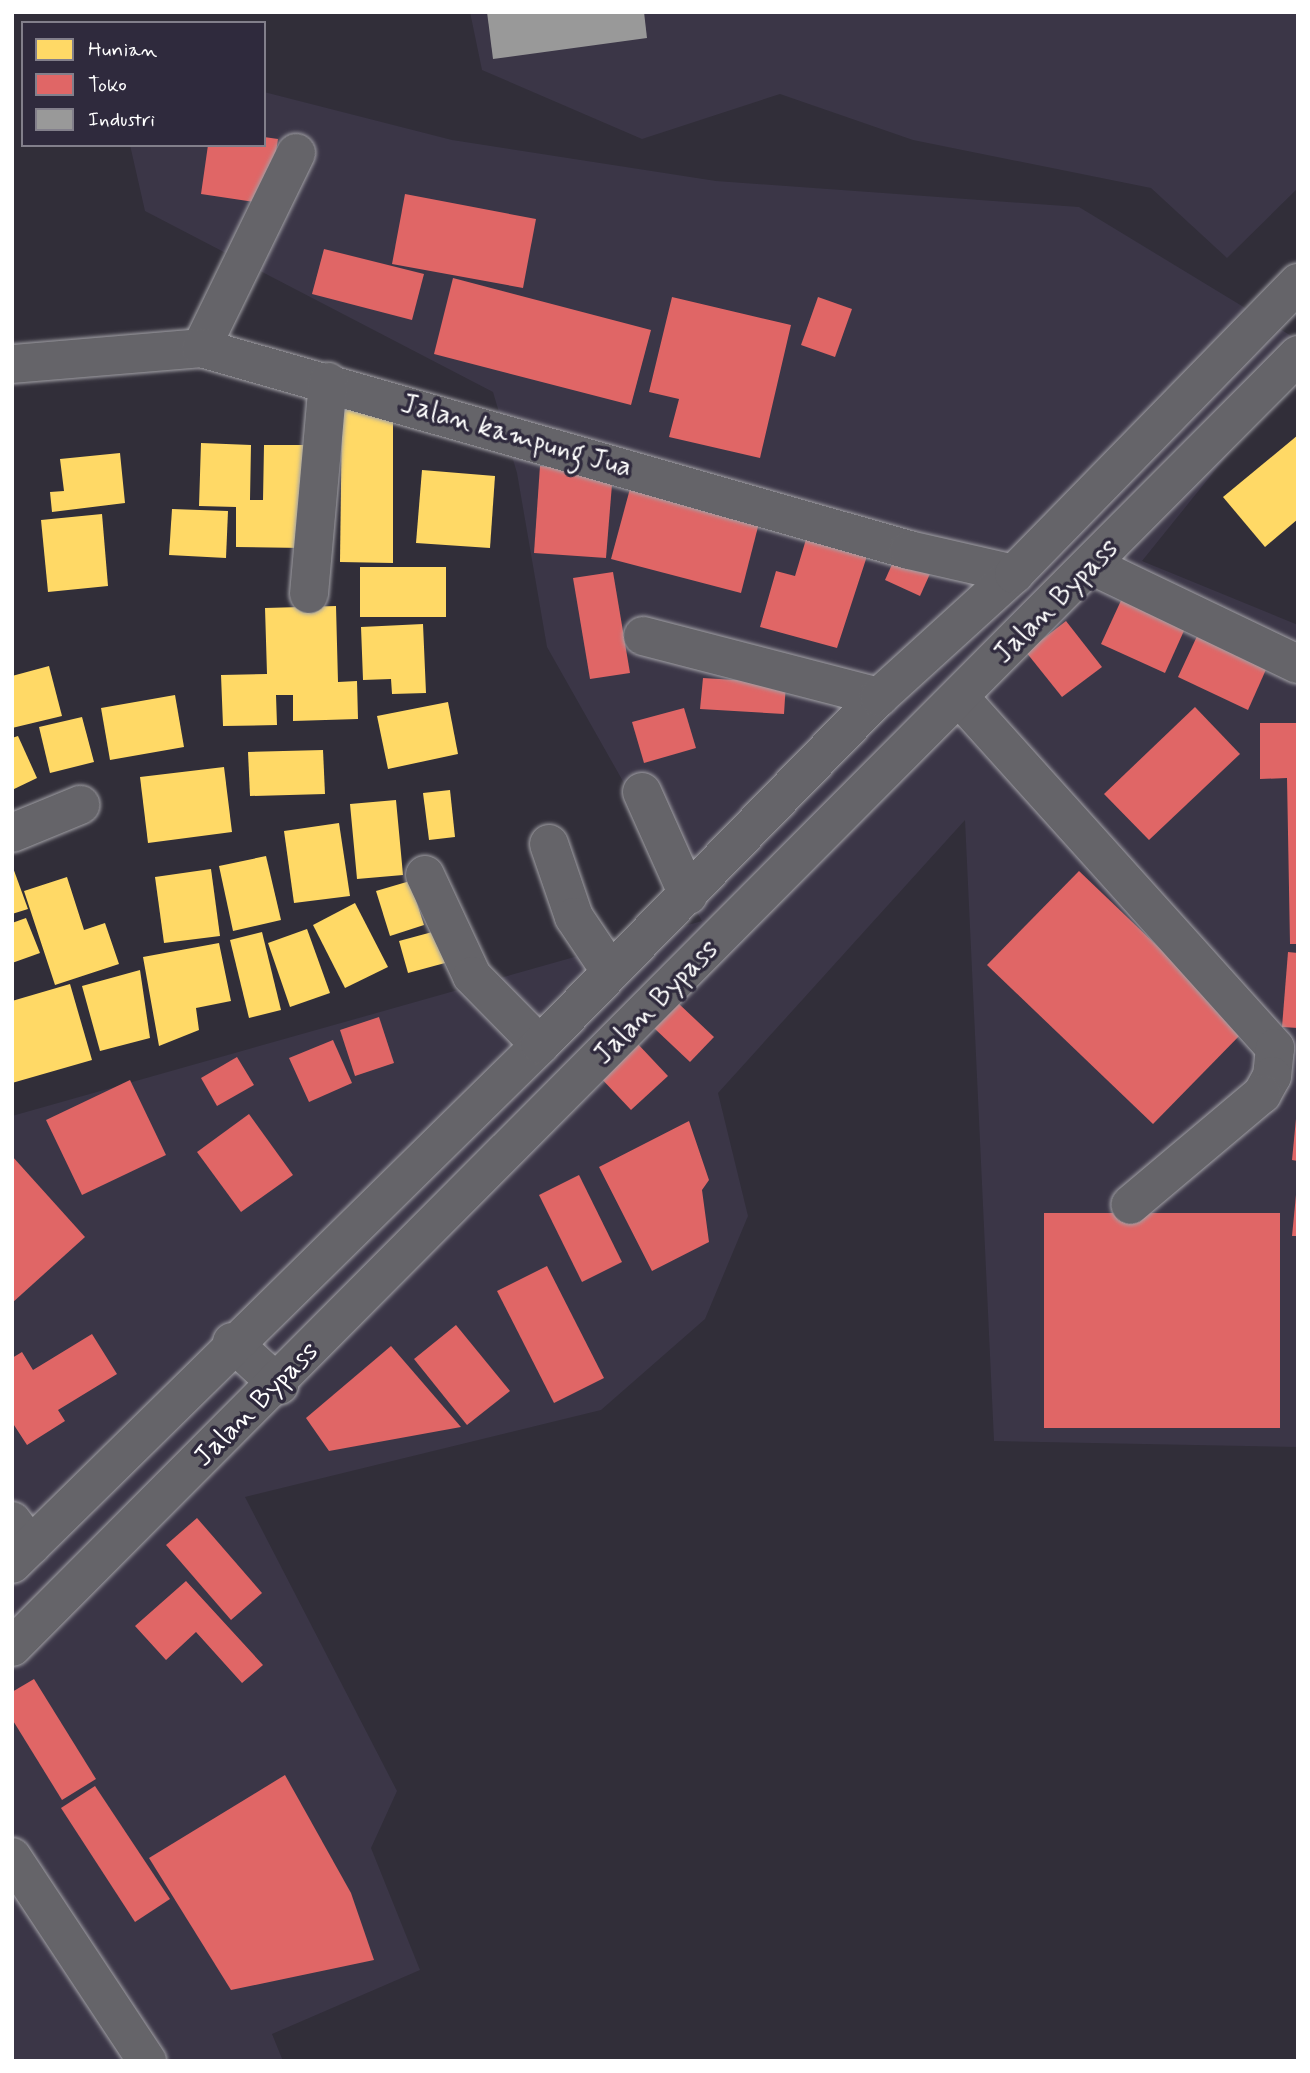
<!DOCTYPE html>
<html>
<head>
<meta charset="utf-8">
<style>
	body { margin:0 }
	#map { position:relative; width:1310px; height:2073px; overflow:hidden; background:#312e39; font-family:Mynerve,sans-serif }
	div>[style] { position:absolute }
	.built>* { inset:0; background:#3b3647 }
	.homes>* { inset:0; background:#ffd966 }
	.shops>* { inset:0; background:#e06666 }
	.industry>* { inset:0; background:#999 }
	.roads { filter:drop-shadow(0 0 2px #a2a1a6) drop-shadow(0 0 2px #a2a1a6) }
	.minor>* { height:38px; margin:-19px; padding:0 19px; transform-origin:19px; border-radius:19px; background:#656469 }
	.highway>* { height:38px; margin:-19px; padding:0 19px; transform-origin:19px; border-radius:19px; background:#656469 }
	span { translate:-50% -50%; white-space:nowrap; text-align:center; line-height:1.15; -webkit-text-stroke:7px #2f2a3d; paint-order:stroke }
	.street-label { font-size:28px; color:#fff }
	.frame { position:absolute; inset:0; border:14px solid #fff; pointer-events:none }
	.legend { position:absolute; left:21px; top:21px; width:245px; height:126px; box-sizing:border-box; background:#2f2a3d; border:2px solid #827f8b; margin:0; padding:9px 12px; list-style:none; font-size:21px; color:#fff }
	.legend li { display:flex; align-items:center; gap:14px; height:35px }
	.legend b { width:35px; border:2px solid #827f8b }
</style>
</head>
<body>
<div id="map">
	<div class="built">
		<div style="clip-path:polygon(470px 12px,1298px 12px,1298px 188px,1227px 258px,1151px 188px,913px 140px,780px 94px,642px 139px,482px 70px)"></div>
		<div style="clip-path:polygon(264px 92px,452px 140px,716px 181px,1079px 207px,1298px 340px,1254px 422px,1142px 561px,1298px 625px,1298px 1447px,994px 1441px,965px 820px,718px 1093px,748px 1216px,705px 1319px,601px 1410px,245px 1497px,397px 1791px,371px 1848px,420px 1970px,272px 2034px,283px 2061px,12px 2061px,12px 1116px,702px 921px,547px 647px,517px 473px,493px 392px,145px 211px,130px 145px,264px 145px)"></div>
	</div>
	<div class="homes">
		<div style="clip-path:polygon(342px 410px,393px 410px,393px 563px,340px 562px)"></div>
		<div style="clip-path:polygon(1298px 435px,1298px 519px,1265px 547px,1223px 497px)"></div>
		<div style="clip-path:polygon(201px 443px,251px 445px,250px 500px,263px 500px,264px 445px,311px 445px,304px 548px,236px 547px,236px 507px,199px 506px)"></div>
		<div style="clip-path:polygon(120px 453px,125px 503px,52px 512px,50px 492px,64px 491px,60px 459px)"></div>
		<div style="clip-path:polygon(422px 470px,495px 476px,490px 548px,416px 543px)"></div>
		<div style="clip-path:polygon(172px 509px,228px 511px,226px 558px,169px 555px)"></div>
		<div style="clip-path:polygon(102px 514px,108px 586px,48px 592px,41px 520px)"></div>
		<div style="clip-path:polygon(360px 567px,446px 567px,446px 617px,360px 617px)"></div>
		<div style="clip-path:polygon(336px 606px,338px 682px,357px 681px,358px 719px,293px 721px,293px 695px,276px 695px,277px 725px,223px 726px,221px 675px,267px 674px,265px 608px)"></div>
		<div style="clip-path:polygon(423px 624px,426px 693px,392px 694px,391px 679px,363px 680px,361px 627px)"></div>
		<div style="clip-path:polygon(49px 666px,62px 716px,12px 728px,12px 676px)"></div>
		<div style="clip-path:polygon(175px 695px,184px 747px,110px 760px,101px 708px)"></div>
		<div style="clip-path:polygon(448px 702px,458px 754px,388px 769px,377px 716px)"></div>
		<div style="clip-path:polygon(82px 717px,94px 762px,50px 773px,39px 727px)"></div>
		<div style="clip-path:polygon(18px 736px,37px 778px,12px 790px,12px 738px)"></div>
		<div style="clip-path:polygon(323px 750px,325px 794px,250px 796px,248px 752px)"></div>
		<div style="clip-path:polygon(224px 767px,232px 832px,148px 843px,140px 777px)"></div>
		<div style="clip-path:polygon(450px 790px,455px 837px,429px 840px,423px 793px)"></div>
		<div style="clip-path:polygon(396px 800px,403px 875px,357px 879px,350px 804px)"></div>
		<div style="clip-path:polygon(339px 823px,350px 896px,294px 903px,284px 831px)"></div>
		<div style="clip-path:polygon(266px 856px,281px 920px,233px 931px,219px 866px)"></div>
		<div style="clip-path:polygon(12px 865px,28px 909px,12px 914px)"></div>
		<div style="clip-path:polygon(211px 869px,220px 936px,164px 943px,155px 877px)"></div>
		<div style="clip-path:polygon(67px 877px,84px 930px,105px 923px,119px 964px,55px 985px,24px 891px)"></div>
		<div style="clip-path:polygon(410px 881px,424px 925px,390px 936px,376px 891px)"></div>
		<div style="clip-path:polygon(355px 903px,388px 967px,345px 988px,313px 925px)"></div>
		<div style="clip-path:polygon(26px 918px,40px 953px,12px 963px,12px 923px)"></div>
		<div style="clip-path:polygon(307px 929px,330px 993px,290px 1007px,268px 943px)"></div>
		<div style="clip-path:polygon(436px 931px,445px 963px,408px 973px,399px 941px)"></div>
		<div style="clip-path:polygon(262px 932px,281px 1010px,249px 1018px,230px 940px)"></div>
		<div style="clip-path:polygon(219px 943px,231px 1001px,196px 1008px,199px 1030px,159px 1046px,143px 957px)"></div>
		<div style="clip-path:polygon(140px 970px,150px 1038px,100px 1051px,82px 986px)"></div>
		<div style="clip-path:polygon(70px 984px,92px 1060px,12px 1083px,12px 1001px)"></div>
	</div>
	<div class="shops">
		<div style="clip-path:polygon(264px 137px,278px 139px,268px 204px,201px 194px,208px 145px,264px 145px)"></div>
		<div style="clip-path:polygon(405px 194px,536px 219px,523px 288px,392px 264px)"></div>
		<div style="clip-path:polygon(324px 249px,424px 274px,412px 320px,312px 294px)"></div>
		<div style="clip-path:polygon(453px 278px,651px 330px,631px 405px,434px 354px)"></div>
		<div style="clip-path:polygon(672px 297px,791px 325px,760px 458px,669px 437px,679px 399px,649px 392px)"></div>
		<div style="clip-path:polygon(818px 297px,852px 309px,835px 357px,801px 345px)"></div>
		<div style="clip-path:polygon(540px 466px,613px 472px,606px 558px,534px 553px)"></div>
		<div style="clip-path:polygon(631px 485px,760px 519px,741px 593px,611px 559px)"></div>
		<div style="clip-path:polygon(807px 536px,868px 553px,837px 648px,760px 627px,776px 571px,795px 576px)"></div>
		<div style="clip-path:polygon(898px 551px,933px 567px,920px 596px,885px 580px)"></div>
		<div style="clip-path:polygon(613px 572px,630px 673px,590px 679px,573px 578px)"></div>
		<div style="clip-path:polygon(1124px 594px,1187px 624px,1165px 673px,1101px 644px)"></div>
		<div style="clip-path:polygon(1066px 621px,1102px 667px,1062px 697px,1026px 652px)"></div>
		<div style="clip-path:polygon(1199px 632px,1268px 665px,1248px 710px,1178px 677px)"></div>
		<div style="clip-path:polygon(703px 678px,786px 683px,784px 714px,700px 709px)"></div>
		<div style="clip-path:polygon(1195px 707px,1240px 754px,1149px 840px,1104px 794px)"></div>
		<div style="clip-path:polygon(684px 708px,696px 748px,644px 763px,632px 722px)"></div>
		<div style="clip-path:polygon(1260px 723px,1298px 723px,1298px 944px,1290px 944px,1287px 778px,1260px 779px)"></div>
		<div style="clip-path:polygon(1079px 871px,1245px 1030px,1153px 1124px,987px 965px)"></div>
		<div style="clip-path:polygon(1288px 952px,1298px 953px,1298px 1028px,1282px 1027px)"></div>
		<div style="clip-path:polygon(678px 1003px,714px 1037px,690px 1062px,654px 1028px)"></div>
		<div style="clip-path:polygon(379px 1017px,394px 1063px,355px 1076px,340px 1030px)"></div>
		<div style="clip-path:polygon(333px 1040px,352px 1083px,309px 1102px,289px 1058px)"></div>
		<div style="clip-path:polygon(636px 1042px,668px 1076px,631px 1110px,599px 1076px)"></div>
		<div style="clip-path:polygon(237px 1057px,254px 1085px,217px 1106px,201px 1078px)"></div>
		<div style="clip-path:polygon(130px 1080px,166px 1155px,82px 1195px,46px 1120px)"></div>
		<div style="clip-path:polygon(249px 1114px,293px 1175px,241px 1212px,197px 1152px)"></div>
		<div style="clip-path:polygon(1296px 1119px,1298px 1119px,1298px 1161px,1292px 1160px)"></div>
		<div style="clip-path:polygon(689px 1121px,709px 1180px,702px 1190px,709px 1242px,652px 1271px,599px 1167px)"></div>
		<div style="clip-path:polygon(12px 1156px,85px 1237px,12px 1303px)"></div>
		<div style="clip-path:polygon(579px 1175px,622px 1262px,582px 1282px,539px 1195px)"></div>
		<div style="clip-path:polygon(1296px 1195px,1298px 1196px,1298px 1236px,1292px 1236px)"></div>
		<div style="clip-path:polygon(1044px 1213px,1280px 1213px,1280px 1428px,1044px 1428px)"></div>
		<div style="clip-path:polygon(547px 1266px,604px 1378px,554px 1403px,497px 1291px)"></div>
		<div style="clip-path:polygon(456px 1325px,510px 1391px,467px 1425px,414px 1359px)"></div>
		<div style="clip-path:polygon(92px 1334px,117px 1374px,58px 1410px,65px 1421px,27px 1445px,12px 1422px,12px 1358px,22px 1352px,33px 1370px)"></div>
		<div style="clip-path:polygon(391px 1346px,461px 1427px,329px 1451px,306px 1418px)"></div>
		<div style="clip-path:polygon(197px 1518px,262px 1593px,231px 1620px,166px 1545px)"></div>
		<div style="clip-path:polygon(186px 1581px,263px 1665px,242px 1683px,196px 1632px,166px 1660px,135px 1626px)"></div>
		<div style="clip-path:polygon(34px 1679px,96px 1779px,62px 1800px,12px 1719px,12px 1692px)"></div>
		<div style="clip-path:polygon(285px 1775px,351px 1893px,374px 1960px,231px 1990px,149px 1858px)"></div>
		<div style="clip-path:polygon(95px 1786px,170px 1899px,135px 1922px,61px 1808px)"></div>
	</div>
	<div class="industry">
		<div style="clip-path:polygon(487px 12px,644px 12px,647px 38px,493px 59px)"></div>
	</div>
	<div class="roads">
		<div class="minor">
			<div style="left:201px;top:348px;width:217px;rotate:-64deg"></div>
			<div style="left:12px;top:364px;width:190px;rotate:-4.8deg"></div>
			<div style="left:201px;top:348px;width:736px;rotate:15.92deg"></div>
			<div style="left:909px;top:550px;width:108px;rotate:12.9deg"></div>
			<div style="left:1093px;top:566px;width:227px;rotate:25.6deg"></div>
			<div style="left:309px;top:594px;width:213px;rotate:-84.9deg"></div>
			<div style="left:643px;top:636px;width:244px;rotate:14.5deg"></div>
			<div style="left:960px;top:698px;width:471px;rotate:48deg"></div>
			<div style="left:1275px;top:1048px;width:28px;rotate:96deg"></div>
			<div style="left:1272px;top:1076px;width:21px;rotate:119deg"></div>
			<div style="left:1262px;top:1094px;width:172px;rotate:139.9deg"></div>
			<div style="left:642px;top:792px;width:113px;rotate:65.9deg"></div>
			<div style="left:12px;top:833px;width:74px;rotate:-22.4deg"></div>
			<div style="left:549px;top:844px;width:77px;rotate:71.1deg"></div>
			<div style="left:574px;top:917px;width:66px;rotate:56.1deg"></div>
			<div style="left:425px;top:875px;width:111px;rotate:65deg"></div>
			<div style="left:472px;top:976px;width:97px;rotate:45.4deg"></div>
			<div style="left:12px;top:1521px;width:31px;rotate:53deg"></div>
			<div style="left:12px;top:1857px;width:245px;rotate:56.5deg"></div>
		</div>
		<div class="highway">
			<div style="left:232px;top:1342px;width:64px;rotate:42.5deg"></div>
			<div style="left:12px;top:1564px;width:740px;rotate:-44.51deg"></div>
			<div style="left:540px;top:1045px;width:486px;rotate:-45.8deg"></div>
			<div style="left:879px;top:697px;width:183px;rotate:-42.3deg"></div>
			<div style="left:1014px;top:574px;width:407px;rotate:-45.7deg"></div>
			<div style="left:12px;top:1647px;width:1823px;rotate:-45.13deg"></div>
		</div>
	</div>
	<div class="street-label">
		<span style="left:516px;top:437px;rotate:16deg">Jalan kampung Jua</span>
		<span style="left:1057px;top:602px;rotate:-45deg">Jalan Bypass</span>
		<span style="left:657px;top:1003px;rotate:-45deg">Jalan Bypass</span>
		<span style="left:257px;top:1405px;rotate:-45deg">Jalan Bypass</span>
	</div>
	<div class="frame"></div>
	<ul class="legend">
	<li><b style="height:19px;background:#ffd966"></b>Hunian</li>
	<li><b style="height:19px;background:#e06666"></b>Toko</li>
	<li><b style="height:19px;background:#999"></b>Industri</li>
	</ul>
</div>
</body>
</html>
